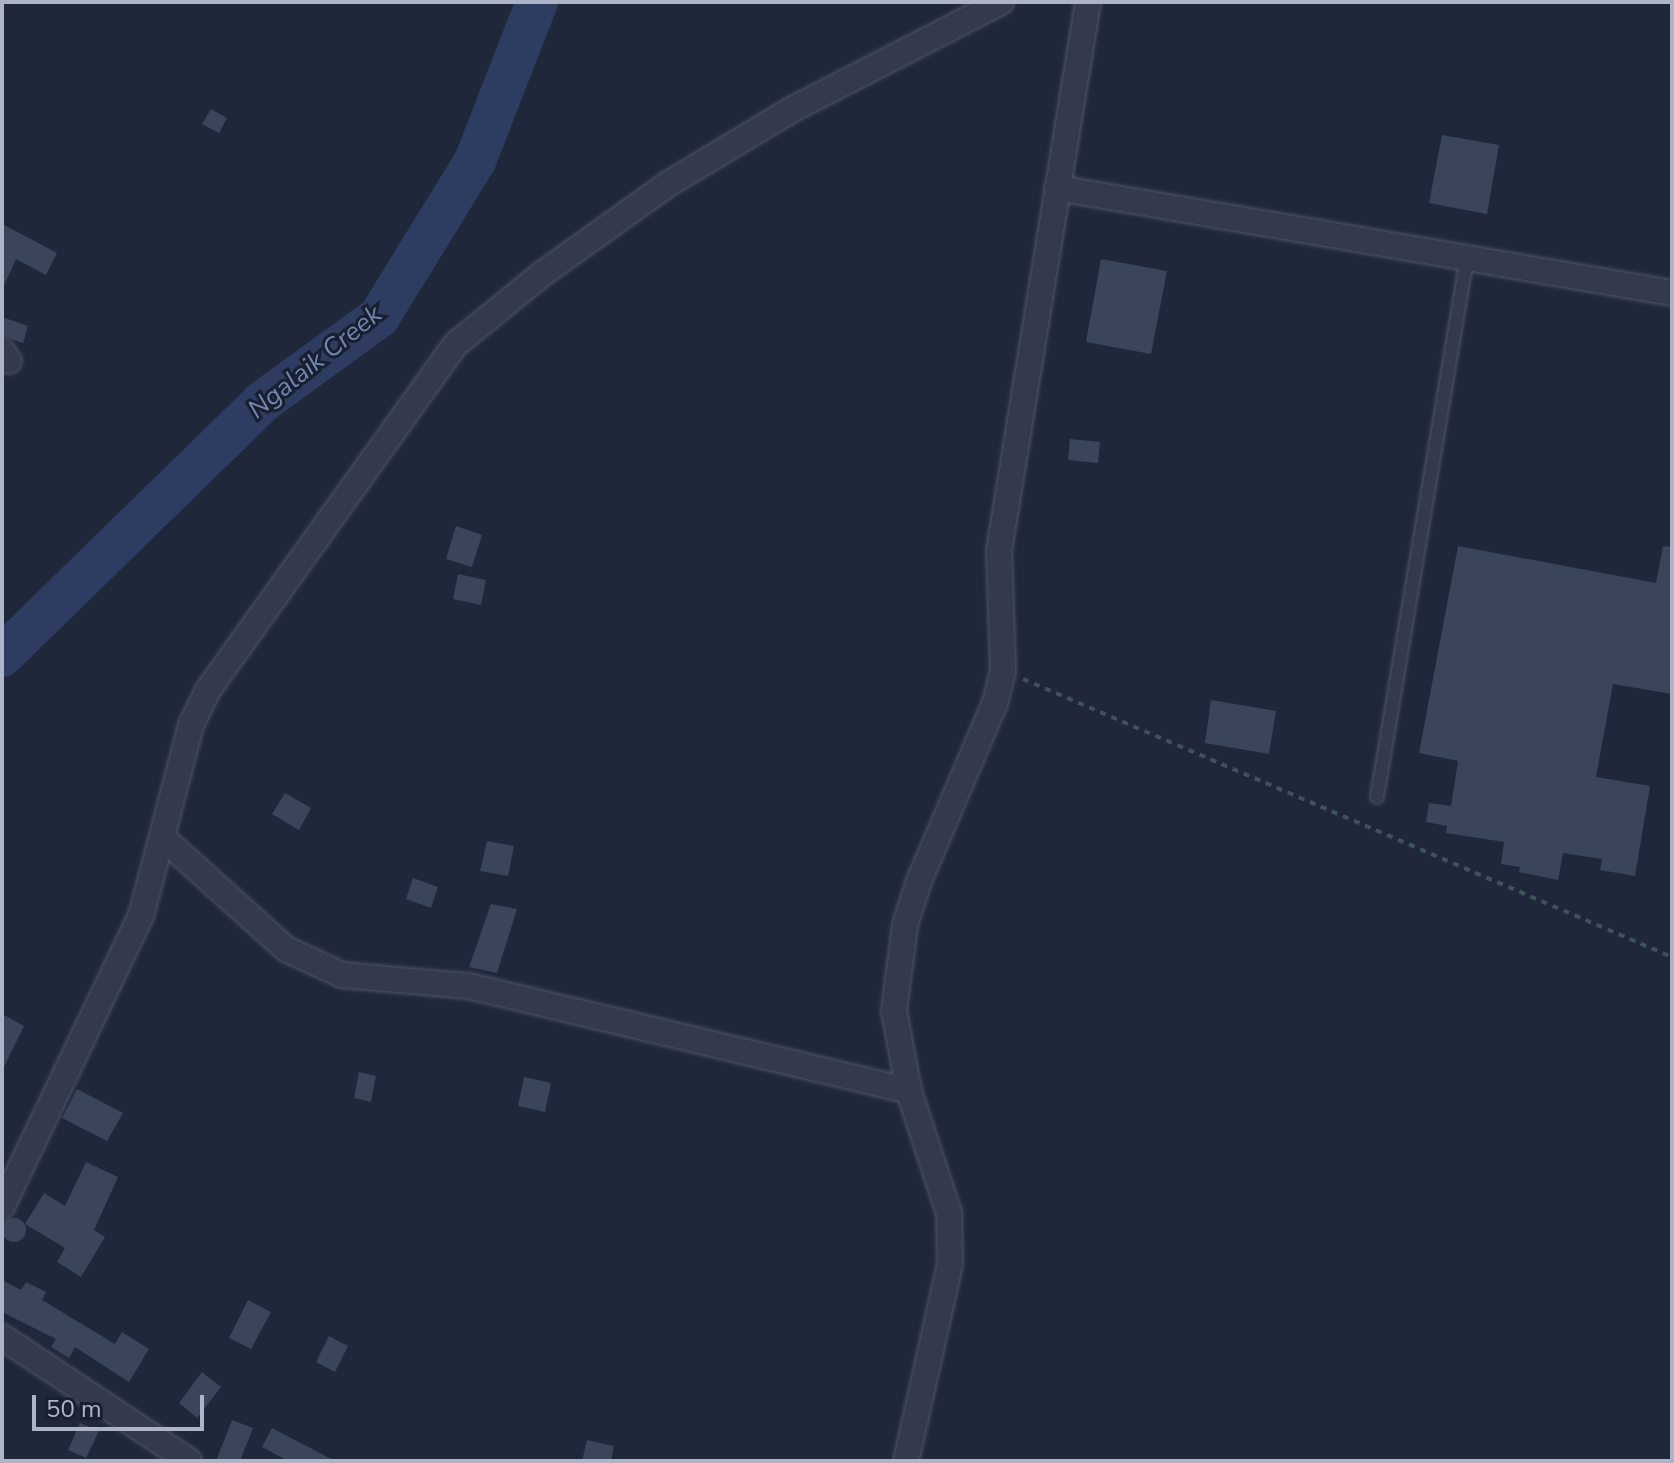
<!DOCTYPE html>
<html>
<head>
<meta charset="utf-8">
<style>
	body { margin:0 }
	#map { position:relative; width:1674px; height:1463px; overflow:hidden; background:#1f283b; font-family:"Nunito Sans",sans-serif }
	div>[style] { position:absolute }
	.river>* { height:42px; margin:-21px; padding:0 21px; transform-origin:21px; border-radius:21px; background:#2d3c60 }
	.building>* { inset:0; background:#3a445b }
	.round { border-radius:50% }
	.path>* { height:4px; margin-top:-2px; transform-origin:0; background:repeating-linear-gradient(90deg,#3e5359 0 6px,transparent 0 12px) }
	.roads { filter:drop-shadow(0 0 2px #4d5466) drop-shadow(0 0 2px #4d5466) }
	.lane>* { height:12px; margin:-6px; padding:0 6px; transform-origin:6px; border-radius:6px; background:#323a4b }
	.street>* { height:24px; margin:-12px; padding:0 12px; transform-origin:12px; border-radius:12px; background:#323a4b }
	span { translate:-50% -50%; white-space:nowrap; text-align:center; line-height:1.15; -webkit-text-stroke:6px #181f2f; paint-order:stroke }
	.water-label { font-size:26px; color:#7286b3; font-style:italic }
	.frame { position:absolute; inset:0; border:4px solid #adb4c8; pointer-events:none }
	.scale { position:absolute; left:32px; top:1395px; width:172px; height:36px; box-sizing:border-box; border:4px solid #adb4c8; border-top:0; padding-left:10px; font-size:24px; line-height:28px; white-space:nowrap; color:#adb4c8; -webkit-text-stroke:6px #181f2f; paint-order:stroke }
</style>
</head>
<body>
<div id="map">
	<div class="river">
		<div style="left:2px;top:656px;width:363px;rotate:-44.3deg"></div>
		<div style="left:262px;top:402px;width:145px;rotate:-36deg"></div>
		<div style="left:379px;top:317px;width:183px;rotate:-58.4deg"></div>
		<div style="left:475px;top:161px;width:171px;rotate:-68.7deg"></div>
	</div>
	<div class="building">
		<div style="clip-path:polygon(211px 109px,227px 118px,219px 133px,202px 124px)"></div>
		<div style="clip-path:polygon(1442px 135px,1499px 145px,1487px 214px,1429px 203px)"></div>
		<div style="clip-path:polygon(2px 224px,57px 253px,46px 275px,16px 259px,2px 290px)"></div>
		<div style="clip-path:polygon(1101px 259px,1167px 271px,1151px 354px,1086px 342px)"></div>
		<div style="clip-path:polygon(2px 317px,28px 326px,23px 343px,2px 336px)"></div>
		<div style="clip-path:polygon(1070px 439px,1100px 442px,1098px 463px,1068px 460px)"></div>
		<div style="clip-path:polygon(456px 526px,482px 535px,472px 567px,446px 559px)"></div>
		<div style="clip-path:polygon(1458px 546px,1656px 583px,1663px 546px,1672px 547px,1672px 694px,1613px 684px,1596px 777px,1650px 786px,1635px 876px,1600px 870px,1602px 859px,1563px 853px,1558px 880px,1519px 872px,1520px 867px,1501px 864px,1504px 842px,1446px 833px,1447px 826px,1426px 822px,1429px 803px,1451px 806px,1458px 761px,1419px 753px)"></div>
		<div style="clip-path:polygon(458px 574px,486px 580px,481px 605px,453px 599px)"></div>
		<div style="clip-path:polygon(1211px 700px,1276px 711px,1269px 754px,1205px 743px)"></div>
		<div style="clip-path:polygon(285px 793px,311px 808px,299px 830px,272px 814px)"></div>
		<div style="clip-path:polygon(487px 841px,514px 846px,508px 876px,480px 871px)"></div>
		<div style="clip-path:polygon(413px 878px,438px 887px,431px 908px,406px 899px)"></div>
		<div style="clip-path:polygon(491px 904px,517px 909px,497px 973px,469px 967px)"></div>
		<div style="clip-path:polygon(2px 1014px,24px 1026px,2px 1071px)"></div>
		<div style="clip-path:polygon(359px 1072px,376px 1076px,371px 1102px,354px 1098px)"></div>
		<div style="clip-path:polygon(524px 1077px,551px 1083px,545px 1112px,518px 1106px)"></div>
		<div style="clip-path:polygon(77px 1089px,123px 1113px,107px 1141px,62px 1118px)"></div>
		<div style="clip-path:polygon(86px 1162px,118px 1177px,94px 1230px,105px 1237px,81px 1277px,57px 1262px,65px 1248px,25px 1224px,44px 1193px,65px 1206px)"></div>
		<div class="round" style="left:2px;top:1218px;width:24px;height:24px"></div>
		<div style="clip-path:polygon(2px 1280px,21px 1290px,26px 1282px,46px 1292px,42px 1300px,115px 1344px,122px 1332px,149px 1349px,129px 1382px,75px 1347px,69px 1358px,51px 1347px,56px 1339px,2px 1312px)"></div>
		<div style="clip-path:polygon(248px 1300px,271px 1312px,251px 1349px,229px 1338px)"></div>
		<div style="clip-path:polygon(329px 1336px,348px 1346px,335px 1372px,316px 1362px)"></div>
		<div style="clip-path:polygon(202px 1372px,221px 1387px,197px 1418px,179px 1403px)"></div>
		<div style="clip-path:polygon(232px 1420px,253px 1428px,240px 1461px,216px 1461px)"></div>
		<div style="clip-path:polygon(80px 1423px,99px 1431px,86px 1458px,68px 1450px)"></div>
		<div style="clip-path:polygon(272px 1428px,335px 1461px,288px 1461px,262px 1447px)"></div>
		<div style="clip-path:polygon(587px 1440px,614px 1446px,611px 1461px,582px 1461px)"></div>
	</div>
	<div class="path">
		<div style="left:1023px;top:679px;width:706px;rotate:23.19deg"></div>
	</div>
	<div class="roads">
		<div class="lane">
			<div style="left:1377px;top:797px;width:546px;rotate:-80.52deg"></div>
		</div>
		<div class="street">
			<div style="left:1057px;top:188px;width:624px;rotate:9.69deg"></div>
			<div style="left:2px;top:351px;width:12px;rotate:55deg"></div>
			<div style="left:165px;top:840px;width:163px;rotate:42deg"></div>
			<div style="left:286px;top:949px;width:62px;rotate:24.9deg"></div>
			<div style="left:342px;top:975px;width:127px;rotate:5deg"></div>
			<div style="left:469px;top:986px;width:452px;rotate:13.4deg"></div>
			<div style="left:2px;top:1207px;width:322px;rotate:-64.5deg"></div>
			<div style="left:141px;top:916px;width:197px;rotate:-75.3deg"></div>
			<div style="left:191px;top:725px;width:39px;rotate:-64deg"></div>
			<div style="left:208px;top:690px;width:426px;rotate:-54.4deg"></div>
			<div style="left:456px;top:344px;width:111px;rotate:-39.1deg"></div>
			<div style="left:542px;top:274px;width:155px;rotate:-35.5deg"></div>
			<div style="left:668px;top:184px;width:144px;rotate:-31deg"></div>
			<div style="left:791px;top:110px;width:236px;rotate:-27.2deg"></div>
			<div style="left:2px;top:1337px;width:224px;rotate:33.5deg"></div>
			<div style="left:906px;top:1461px;width:202px;rotate:-77.4deg"></div>
			<div style="left:950px;top:1264px;width:51px;rotate:-91.1deg"></div>
			<div style="left:949px;top:1213px;width:128px;rotate:-108.2deg"></div>
			<div style="left:909px;top:1091px;width:81px;rotate:-100.6deg"></div>
			<div style="left:894px;top:1011px;width:87px;rotate:-82.7deg"></div>
			<div style="left:905px;top:925px;width:46px;rotate:-72.3deg"></div>
			<div style="left:919px;top:881px;width:194px;rotate:-66.9deg"></div>
			<div style="left:995px;top:703px;width:34px;rotate:-76deg"></div>
			<div style="left:1003px;top:670px;width:119px;rotate:-91.9deg"></div>
			<div style="left:999px;top:551px;width:556px;rotate:-80.79deg"></div>
		</div>
	</div>
	<div class="water-label">
		<span style="left:315px;top:362px;rotate:-39deg">Ngalaik Creek</span>
	</div>
	<div class="frame"></div>
	<div class="scale">50 m</div>
</div>
</body>
</html>
